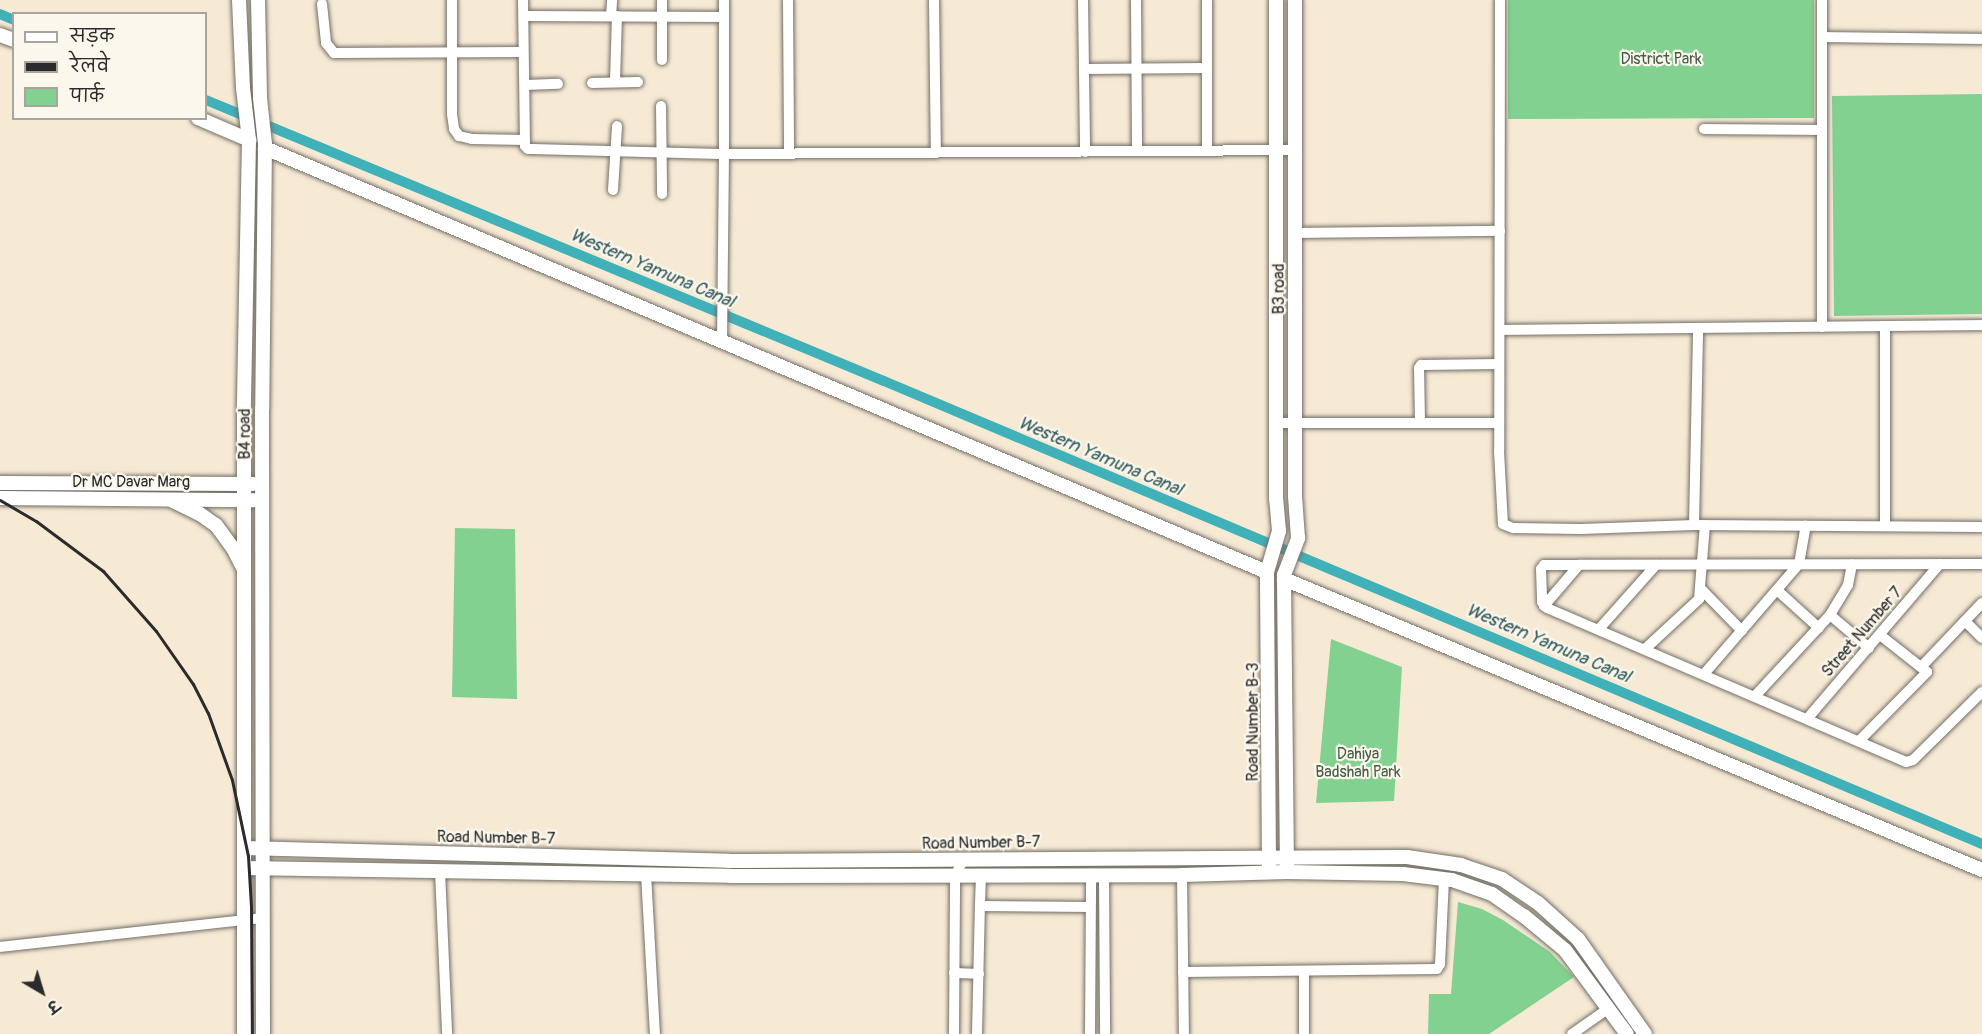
<!DOCTYPE html>
<html>
<head>
<meta charset="utf-8">
<style>
	body { margin:0 }
	#map { position:relative; width:1982px; height:1034px; overflow:hidden; background:#f7ead5; font-family:Pangolin,"Playpen Sans Deva",sans-serif }
	div>[style] { position:absolute }
	.green>* { inset:0; background:#82d191 }
	.canal>* { height:10px; margin:-5px; padding:0 5px; transform-origin:5px; border-radius:5px; background:#40b1b8 }
	.roads { filter:drop-shadow(0 0 2px #726e66) drop-shadow(0 0 2px #726e66) }
	.minor>* { height:10px; margin:-5px; padding:0 5px; transform-origin:5px; border-radius:5px; background:#fff }
	.tertiary>* { height:14px; margin:-7px; padding:0 7px; transform-origin:7px; border-radius:7px; background:#fff }
	.rail>* { height:3px; margin:-1.5px; padding:0 1.5px; transform-origin:1.5px; border-radius:1.5px; background:#2b2b2b }
	span { translate:-50% -50%; white-space:nowrap; text-align:center; line-height:1.15; -webkit-text-stroke:4.5px #fbf7ec; paint-order:stroke }
	.park-label { font-size:16px; color:#455d4a }
	.street-label { font-size:16px; color:#2b2b2b }
	.water-label { font-size:18px; color:#325a5c; font-style:italic }
	.legend { position:absolute; left:12px; top:12px; width:195px; height:108px; box-sizing:border-box; background:#fbf7ec; border:2px solid #a8a59f; margin:0; padding:8px 10px; list-style:none; font-size:18px; color:#2b2b2b }
	.legend li { display:flex; align-items:center; gap:12px; height:30px }
	.legend b { width:30px; border:2px solid #a8a59f }
	.north { position:absolute; left:12px; top:962px; width:60px; height:60px; -webkit-text-stroke:4px #fbf7ec; paint-order:stroke; rotate:142deg; font-size:16px; font-weight:700; line-height:24px; text-align:center; color:#2b2b2b }
	.north::after { content:''; display:block; margin:auto; width:21px; height:27px; background:#2b2b2b; clip-path:polygon(50% 0,100% 100%,50% 72%,0 100%) }
</style>
</head>
<body>
<div id="map">
	<div class="green">
		<div style="clip-path:polygon(1508px 0,1814px 0,1814px 118px,1508px 119px)"></div>
		<div style="clip-path:polygon(1982px 94px,1982px 314px,1834px 316px,1832px 96px)"></div>
		<div style="clip-path:polygon(455px 528px,515px 529px,517px 699px,452px 697px)"></div>
		<div style="clip-path:polygon(1331px 639px,1402px 667px,1394px 801px,1316px 803px)"></div>
		<div style="clip-path:polygon(1458px 902px,1482px 909px,1503px 920px,1550px 952px,1574px 977px,1489px 1034px,1428px 1034px,1429px 994px,1451px 994px)"></div>
	</div>
	<div class="canal">
		<div style="left:0;top:14px;width:15px;rotate:23deg"></div>
		<div style="left:206px;top:100px;width:734px;rotate:22.51deg"></div>
		<div style="left:884px;top:381px;width:1192px;rotate:22.86deg"></div>
	</div>
	<div class="roads">
		<div class="minor">
			<div style="left:452px;top:0;width:114px;rotate:90deg"></div>
			<div style="left:452px;top:114px;width:15px;rotate:82deg"></div>
			<div style="left:454px;top:129px;width:9px;rotate:54deg"></div>
			<div style="left:459px;top:136px;width:13px;rotate:13deg"></div>
			<div style="left:472px;top:139px;width:53px;rotate:1.1deg"></div>
			<div style="left:523px;top:0;width:146px;rotate:89.2deg"></div>
			<div style="left:525px;top:146px;width:4px;rotate:45deg"></div>
			<div style="left:528px;top:149px;width:196px;rotate:1.5deg"></div>
			<div style="left:724px;top:154px;width:187px;rotate:90.6deg"></div>
			<div style="left:724px;top:0;width:154px;rotate:90deg"></div>
			<div style="left:724px;top:154px;width:571px;rotate:-0.4deg"></div>
			<div style="left:788px;top:0;width:154px;rotate:89.6deg"></div>
			<div style="left:934px;top:0;width:153px;rotate:89.3deg"></div>
			<div style="left:1083px;top:0;width:152px;rotate:89.2deg"></div>
			<div style="left:1136px;top:0;width:151px;rotate:89.6deg"></div>
			<div style="left:1207px;top:0;width:151px;rotate:90deg"></div>
			<div style="left:1500px;top:0;width:451px;rotate:90.1deg"></div>
			<div style="left:1499px;top:451px;width:73px;rotate:86.9deg"></div>
			<div style="left:1503px;top:524px;width:11px;rotate:22deg"></div>
			<div style="left:1513px;top:528px;width:68px;rotate:0.8deg"></div>
			<div style="left:1581px;top:529px;width:113px;rotate:-2deg"></div>
			<div style="left:1694px;top:525px;width:288px;rotate:0.4deg"></div>
			<div style="left:1822px;top:0;width:327px;rotate:90deg"></div>
			<div style="left:322px;top:4px;width:39px;rotate:84deg"></div>
			<div style="left:326px;top:43px;width:13px;rotate:51deg"></div>
			<div style="left:334px;top:53px;width:189px;rotate:-0.3deg"></div>
			<div style="left:524px;top:16px;width:200px;rotate:0.3deg"></div>
			<div style="left:611px;top:16px;width:16px;rotate:-86deg"></div>
			<div style="left:1822px;top:37px;width:160px;rotate:0.7deg"></div>
			<div style="left:662px;top:60px;width:60px;rotate:-90deg"></div>
			<div style="left:1084px;top:69px;width:123px;rotate:-0.5deg"></div>
			<div style="left:615px;top:82px;width:66px;rotate:-88.3deg"></div>
			<div style="left:592px;top:83px;width:46px;rotate:-1.2deg"></div>
			<div style="left:525px;top:85px;width:33px;rotate:-2deg"></div>
			<div style="left:661px;top:106px;width:88px;rotate:89.3deg"></div>
			<div style="left:1704px;top:129px;width:118px;rotate:0.5deg"></div>
			<div style="left:613px;top:190px;width:64px;rotate:-86.4deg"></div>
			<div style="left:1295px;top:233px;width:205px;rotate:-0.6deg"></div>
			<div style="left:1500px;top:330px;width:482px;rotate:-0.6deg"></div>
			<div style="left:1276px;top:423px;width:223px"></div>
			<div style="left:1420px;top:423px;width:55px;rotate:-91deg"></div>
			<div style="left:1419px;top:368px;width:4px;rotate:-56deg"></div>
			<div style="left:1421px;top:365px;width:78px;rotate:-0.7deg"></div>
			<div style="left:1694px;top:525px;width:197px;rotate:-88.8deg"></div>
			<div style="left:1885px;top:526px;width:200px;rotate:-90deg"></div>
			<div style="left:1982px;top:564px;width:403px;rotate:179.9deg"></div>
			<div style="left:1579px;top:565px;width:35px;rotate:180deg"></div>
			<div style="left:1544px;top:565px;width:5px;rotate:127deg"></div>
			<div style="left:1541px;top:569px;width:33px;rotate:88deg"></div>
			<div style="left:1542px;top:602px;width:8px;rotate:50deg"></div>
			<div style="left:1547px;top:608px;width:391px;rotate:23.2deg"></div>
			<div style="left:1906px;top:762px;width:7px;rotate:-16deg"></div>
			<div style="left:1913px;top:760px;width:97px;rotate:-44.6deg"></div>
			<div style="left:1702px;top:590px;width:57px;rotate:45.7deg"></div>
			<div style="left:1778px;top:591px;width:55px;rotate:42.1deg"></div>
			<div style="left:1544px;top:606px;width:54px;rotate:-49.5deg"></div>
			<div style="left:1830px;top:615px;width:51px;rotate:40.2deg"></div>
			<div style="left:1965px;top:621px;width:24px;rotate:45deg"></div>
			<div style="left:1599px;top:629px;width:86px;rotate:-48.3deg"></div>
			<div style="left:1645px;top:649px;width:74px;rotate:-42.8deg"></div>
			<div style="left:1699px;top:599px;width:74px;rotate:-85.4deg"></div>
			<div style="left:1922px;top:666px;width:87px;rotate:-46.4deg"></div>
			<div style="left:1704px;top:674px;width:145px;rotate:-49.2deg"></div>
			<div style="left:1799px;top:564px;width:39px;rotate:-80deg"></div>
			<div style="left:1755px;top:696px;width:110px;rotate:-47.2deg"></div>
			<div style="left:1830px;top:615px;width:35px;rotate:-59deg"></div>
			<div style="left:1848px;top:585px;width:21px;rotate:-79deg"></div>
			<div style="left:1807px;top:719px;width:204px;rotate:-49.4deg"></div>
			<div style="left:1859px;top:741px;width:97px;rotate:-45.4deg"></div>
			<div style="left:1927px;top:672px;width:60px;rotate:-141.8deg"></div>
			<div style="left:440px;top:871px;width:163px;rotate:87.5deg"></div>
			<div style="left:646px;top:874px;width:160px;rotate:86.8deg"></div>
			<div style="left:981px;top:875px;width:31px;rotate:92deg"></div>
			<div style="left:980px;top:906px;width:110px;rotate:0.5deg"></div>
			<div style="left:1104px;top:875px;width:159px;rotate:89.6deg"></div>
			<div style="left:1182px;top:875px;width:159px;rotate:89.3deg"></div>
			<div style="left:0;top:947px;width:265px;rotate:-6.3deg"></div>
			<div style="left:1183px;top:972px;width:254px;rotate:-0.7deg"></div>
			<div style="left:1437px;top:969px;width:6px;rotate:-59deg"></div>
			<div style="left:1440px;top:964px;width:85px;rotate:-87.3deg"></div>
			<div style="left:954px;top:973px;width:25px;rotate:2deg"></div>
			<div style="left:954px;top:1034px;width:158px;rotate:-89.6deg"></div>
			<div style="left:955px;top:876px;width:18px;rotate:-63deg"></div>
			<div style="left:977px;top:1034px;width:128px;rotate:-88.7deg"></div>
			<div style="left:1090px;top:1034px;width:159px;rotate:-89.6deg"></div>
			<div style="left:1304px;top:1034px;width:63px;rotate:-90deg"></div>
			<div style="left:1572px;top:1034px;width:45px;rotate:-35.1deg"></div>
		</div>
		<div class="tertiary">
			<div style="left:239px;top:0;width:88px;rotate:87.4deg"></div>
			<div style="left:243px;top:88px;width:52px;rotate:83.4deg"></div>
			<div style="left:249px;top:140px;width:270px;rotate:91.1deg"></div>
			<div style="left:244px;top:410px;width:624px;rotate:90deg"></div>
			<div style="left:258px;top:0;width:98px;rotate:88.8deg"></div>
			<div style="left:260px;top:98px;width:46px;rotate:83.8deg"></div>
			<div style="left:265px;top:144px;width:265px;rotate:90.6deg"></div>
			<div style="left:262px;top:409px;width:625px;rotate:89.91deg"></div>
			<div style="left:0;top:35px;width:15px;rotate:20deg"></div>
			<div style="left:198px;top:118px;width:56px;rotate:23.3deg"></div>
			<div style="left:265px;top:148px;width:1088px;rotate:22.94deg"></div>
			<div style="left:0;top:483px;width:253px;rotate:0.2deg"></div>
			<div style="left:0;top:498px;width:254px;rotate:0.5deg"></div>
			<div style="left:173px;top:501px;width:30px;rotate:26deg"></div>
			<div style="left:200px;top:514px;width:19px;rotate:35deg"></div>
			<div style="left:216px;top:525px;width:29px;rotate:54deg"></div>
			<div style="left:233px;top:548px;width:22px;rotate:63deg"></div>
			<div style="left:1284px;top:579px;width:756px;rotate:22.63deg"></div>
			<div style="left:244px;top:848px;width:485px;rotate:1.5deg"></div>
			<div style="left:729px;top:861px;width:678px;rotate:-0.34deg"></div>
			<div style="left:1407px;top:857px;width:55px;rotate:8.4deg"></div>
			<div style="left:1461px;top:865px;width:43px;rotate:18.9deg"></div>
			<div style="left:1502px;top:879px;width:43px;rotate:33.7deg"></div>
			<div style="left:1538px;top:903px;width:54px;rotate:42deg"></div>
			<div style="left:1578px;top:939px;width:116px;rotate:54.8deg"></div>
			<div style="left:1269px;top:867px;width:295px;rotate:-90.4deg"></div>
			<div style="left:1267px;top:572px;width:43px;rotate:-73.7deg"></div>
			<div style="left:1279px;top:531px;width:32px;rotate:-95deg"></div>
			<div style="left:1276px;top:499px;width:499px;rotate:-90deg"></div>
			<div style="left:1287px;top:867px;width:292px;rotate:-90.6deg"></div>
			<div style="left:1284px;top:575px;width:40px;rotate:-69deg"></div>
			<div style="left:1298px;top:538px;width:42px;rotate:-94.1deg"></div>
			<div style="left:1295px;top:496px;width:496px;rotate:-90deg"></div>
			<div style="left:244px;top:868px;width:486px;rotate:0.9deg"></div>
			<div style="left:730px;top:876px;width:452px;rotate:-0.1deg"></div>
			<div style="left:1182px;top:875px;width:105px;rotate:-1.6deg"></div>
			<div style="left:1287px;top:872px;width:116px;rotate:1deg"></div>
			<div style="left:1403px;top:874px;width:49px;rotate:7deg"></div>
			<div style="left:1452px;top:880px;width:42px;rotate:19.3deg"></div>
			<div style="left:1492px;top:894px;width:39px;rotate:35deg"></div>
			<div style="left:1524px;top:916px;width:53px;rotate:39.7deg"></div>
			<div style="left:1565px;top:950px;width:104px;rotate:53.6deg"></div>
		</div>
	</div>
	<div class="rail">
		<div style="left:0;top:500px;width:42px;rotate:30.3deg"></div>
		<div style="left:36px;top:521px;width:84px;rotate:36.7deg"></div>
		<div style="left:103px;top:571px;width:80px;rotate:48.5deg"></div>
		<div style="left:156px;top:631px;width:65px;rotate:55.1deg"></div>
		<div style="left:193px;top:684px;width:33px;rotate:63deg"></div>
		<div style="left:208px;top:713px;width:71px;rotate:70.3deg"></div>
		<div style="left:232px;top:780px;width:78px;rotate:78.1deg"></div>
		<div style="left:248px;top:856px;width:50px;rotate:86.6deg"></div>
		<div style="left:251px;top:906px;width:128px;rotate:89.6deg"></div>
	</div>
	<div class="park-label">
		<span style="left:1661px;top:59px">District Park</span>
		<span style="left:1358px;top:763px">Dahiya<br>Badshah Park</span>
	</div>
	<div class="street-label">
		<span style="left:1279px;top:289px;rotate:-90deg">B3 road</span>
		<span style="left:245px;top:434px;rotate:-90deg">B4 road</span>
		<span style="left:131px;top:482px">Dr MC Davar Marg</span>
		<span style="left:1862px;top:632px;rotate:-49deg">Street Number 7</span>
		<span style="left:1253px;top:722px;rotate:-90deg">Road Number B-3</span>
		<span style="left:496px;top:838px;rotate:1deg">Road Number B-7</span>
		<span style="left:981px;top:843px;rotate:-1deg">Road Number B-7</span>
	</div>
	<div class="water-label">
		<span style="left:652px;top:269px;rotate:23deg">Western Yamuna Canal</span>
		<span style="left:1100px;top:457px;rotate:23deg">Western Yamuna Canal</span>
		<span style="left:1548px;top:644px;rotate:23deg">Western Yamuna Canal</span>
	</div>
	<ul class="legend">
	<li><b style="height:8px;background:#fff"></b>सड़क</li>
	<li><b style="height:8px;background:#2b2b2b"></b>रेलवे</li>
	<li><b style="height:16px;background:#82d191"></b>पार्क</li>
	</ul>
	<div class="north">उ</div>
</div>
</body>
</html>
